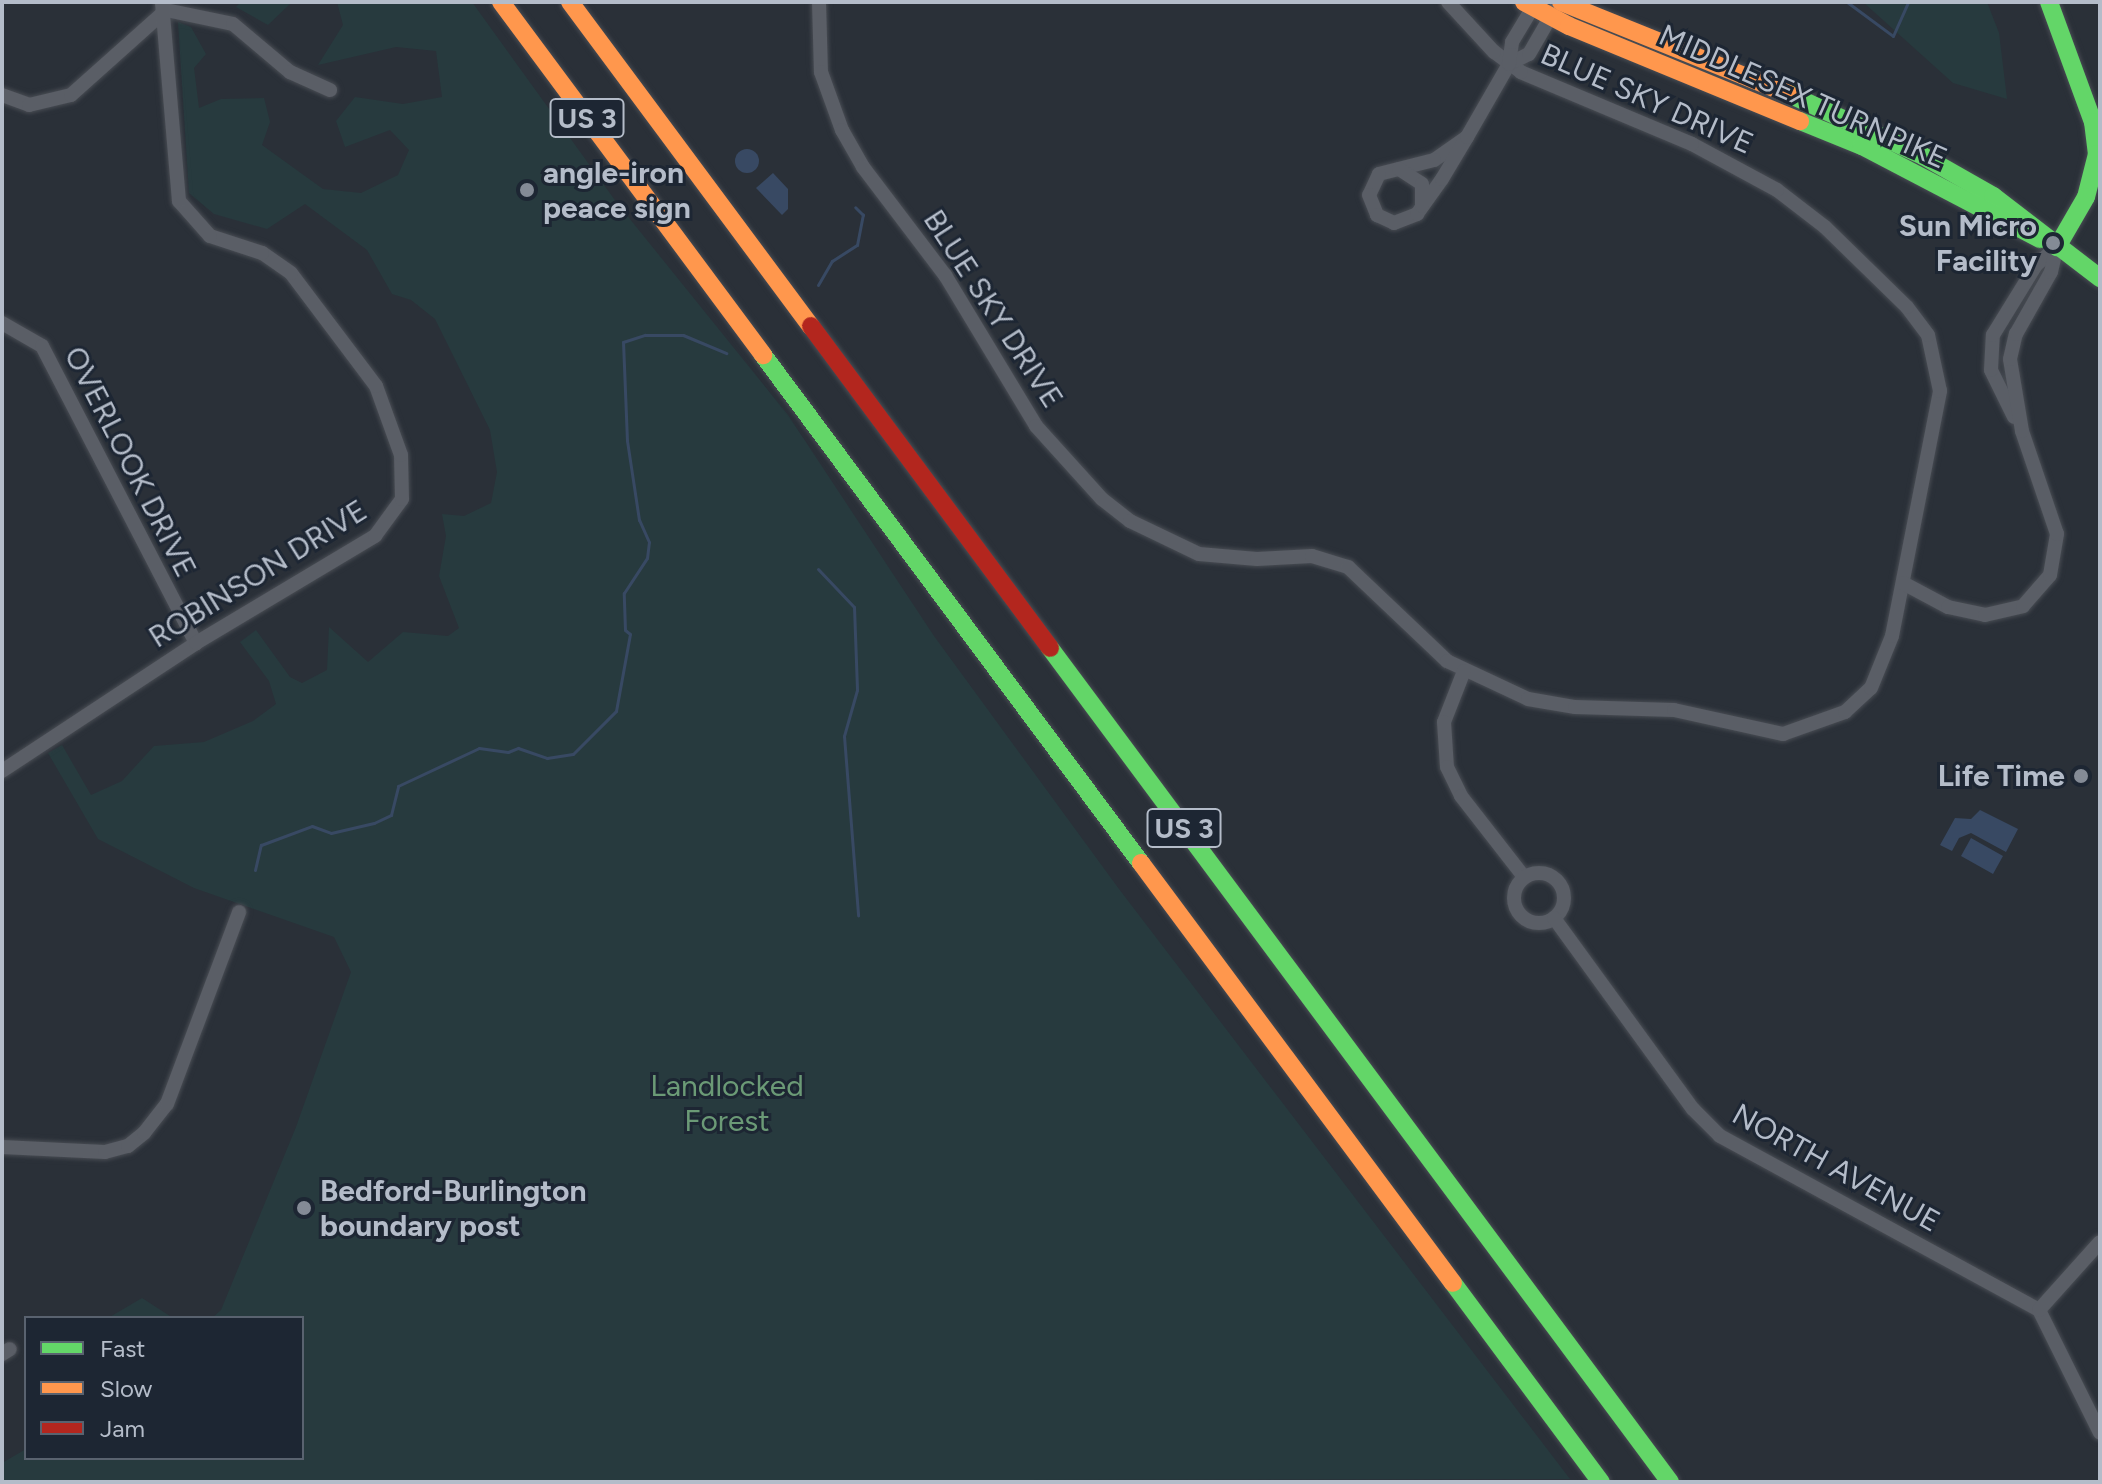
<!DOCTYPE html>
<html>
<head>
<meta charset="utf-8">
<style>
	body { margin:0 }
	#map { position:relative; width:2102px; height:1484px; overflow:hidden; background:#2a3038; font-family:Figtree,sans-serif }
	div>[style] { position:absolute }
	.green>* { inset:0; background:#273a3e }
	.water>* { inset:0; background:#384963 }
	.round { border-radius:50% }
	.stream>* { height:3px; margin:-1.5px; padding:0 1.5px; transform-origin:1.5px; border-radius:1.5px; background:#384963 }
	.roads { filter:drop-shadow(0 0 2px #484c53) drop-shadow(0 0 2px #484c53) }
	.street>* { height:14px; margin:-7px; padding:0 7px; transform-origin:7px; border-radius:7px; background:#5a5e66 }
	.street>.ring { margin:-7px; padding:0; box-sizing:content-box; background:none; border:14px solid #5a5e66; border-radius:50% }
	.fast>* { height:18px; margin:-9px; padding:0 9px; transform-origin:9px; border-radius:9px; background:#63d668 }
	.slow>* { height:18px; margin:-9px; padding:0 9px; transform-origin:9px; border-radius:9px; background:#ff974d }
	.jam>* { height:18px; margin:-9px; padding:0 9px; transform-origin:9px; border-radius:9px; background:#b3261e }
	.dots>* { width:22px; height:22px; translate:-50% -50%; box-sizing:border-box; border:4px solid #1d2633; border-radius:50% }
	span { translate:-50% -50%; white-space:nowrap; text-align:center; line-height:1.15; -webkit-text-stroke:6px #1d2633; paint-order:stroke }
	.shield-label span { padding:2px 6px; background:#1d2633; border:2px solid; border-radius:6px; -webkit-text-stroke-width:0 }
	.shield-label { font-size:28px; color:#b4bcc9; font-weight:700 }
	.street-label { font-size:30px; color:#b4bcc9 }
	.poi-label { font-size:30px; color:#b4bcc9; font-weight:700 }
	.left { translate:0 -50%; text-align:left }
	.right { translate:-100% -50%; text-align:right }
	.park-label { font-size:30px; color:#6b9a76 }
	.frame { position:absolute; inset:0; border:4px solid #b4bcc9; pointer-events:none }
	.legend { position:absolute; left:24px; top:1316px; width:280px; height:144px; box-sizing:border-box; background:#1d2633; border:2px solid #59626f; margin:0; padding:10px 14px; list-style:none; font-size:24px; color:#b4bcc9 }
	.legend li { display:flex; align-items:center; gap:16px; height:40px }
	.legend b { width:40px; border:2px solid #59626f }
</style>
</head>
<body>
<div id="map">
	<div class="green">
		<div style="clip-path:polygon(241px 2px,292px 2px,268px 25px,236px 7px)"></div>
		<div style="clip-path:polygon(337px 2px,472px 2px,617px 203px,788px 415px,934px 636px,1119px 889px,1570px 1479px,2px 1482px,2px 1463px,26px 1449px,26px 1458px,302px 1458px,302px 1318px,212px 1318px,221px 1310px,296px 1127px,351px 972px,334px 937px,194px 888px,98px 839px,48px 753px,62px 745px,91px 795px,122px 781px,154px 746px,204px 742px,253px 721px,276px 704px,269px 681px,240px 642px,256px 630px,290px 677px,302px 683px,327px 670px,329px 627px,368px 662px,403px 632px,448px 636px,459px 628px,439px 576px,446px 536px,442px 514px,464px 516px,491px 503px,497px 472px,490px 430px,435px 319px,411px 300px,392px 294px,367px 250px,305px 204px,267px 229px,214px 214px,189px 193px,178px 22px,191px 27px,206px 54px,194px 68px,199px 108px,221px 99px,264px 98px,270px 122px,262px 145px,323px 189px,361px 193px,398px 175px,409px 150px,390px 130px,345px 147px,336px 121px,355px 97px,403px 104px,442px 97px,436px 51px,396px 47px,318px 65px,343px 25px)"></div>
		<div style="clip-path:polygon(1863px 2px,1987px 2px,1999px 33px,2007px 99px,1953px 83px)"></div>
		<div style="clip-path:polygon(142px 1298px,173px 1318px,108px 1318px)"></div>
	</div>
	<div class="water">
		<div class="round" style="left:735px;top:149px;width:24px;height:24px"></div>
		<div style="clip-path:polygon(773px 173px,788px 189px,788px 209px,782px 215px,756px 188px)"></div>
		<div style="clip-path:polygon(1980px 810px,2018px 829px,2006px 852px,1971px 833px,1959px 838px,1952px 851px,1940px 845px,1955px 818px,1971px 819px)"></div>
		<div style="clip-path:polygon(1971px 838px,2003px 856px,1993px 874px,1961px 856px)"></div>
	</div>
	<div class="stream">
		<div style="left:1847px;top:2px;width:57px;rotate:36.5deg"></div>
		<div style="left:1893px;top:36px;width:37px;rotate:-66deg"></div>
		<div style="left:818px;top:285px;width:28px;rotate:-60deg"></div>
		<div style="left:832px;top:261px;width:30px;rotate:-33deg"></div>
		<div style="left:857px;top:245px;width:31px;rotate:-79deg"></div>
		<div style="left:863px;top:215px;width:11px;rotate:-135deg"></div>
		<div style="left:818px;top:569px;width:52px;rotate:46.5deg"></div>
		<div style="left:854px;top:607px;width:83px;rotate:87.9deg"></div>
		<div style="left:857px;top:690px;width:48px;rotate:105.8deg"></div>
		<div style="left:844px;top:736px;width:180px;rotate:85.5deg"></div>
		<div style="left:255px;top:870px;width:26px;rotate:-77deg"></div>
		<div style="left:261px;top:845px;width:54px;rotate:-20.4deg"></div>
		<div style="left:312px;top:826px;width:20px;rotate:20deg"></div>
		<div style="left:331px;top:833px;width:44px;rotate:-13.1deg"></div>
		<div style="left:374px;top:823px;width:19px;rotate:-25deg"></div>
		<div style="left:391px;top:815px;width:30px;rotate:-76deg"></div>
		<div style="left:398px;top:786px;width:89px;rotate:-25.1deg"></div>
		<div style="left:479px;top:748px;width:29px;rotate:8deg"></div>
		<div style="left:508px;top:752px;width:11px;rotate:-22deg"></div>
		<div style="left:518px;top:748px;width:31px;rotate:19deg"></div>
		<div style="left:547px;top:758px;width:26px;rotate:-9deg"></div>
		<div style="left:573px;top:754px;width:61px;rotate:-45deg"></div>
		<div style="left:616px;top:711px;width:78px;rotate:-79.7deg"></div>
		<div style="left:630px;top:634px;width:6px;rotate:-141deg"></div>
		<div style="left:625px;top:630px;width:37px;rotate:-92deg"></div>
		<div style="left:624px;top:593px;width:42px;rotate:-56.7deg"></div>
		<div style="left:647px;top:558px;width:16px;rotate:-83deg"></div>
		<div style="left:649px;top:542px;width:24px;rotate:-114deg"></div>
		<div style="left:639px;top:520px;width:80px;rotate:-98.6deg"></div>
		<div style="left:627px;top:441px;width:99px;rotate:-92.3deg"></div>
		<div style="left:623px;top:342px;width:23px;rotate:-18deg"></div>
		<div style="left:645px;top:335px;width:38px"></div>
		<div style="left:683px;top:335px;width:47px;rotate:22.7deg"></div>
	</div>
	<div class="roads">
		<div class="street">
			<div style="left:819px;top:2px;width:70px;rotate:88.4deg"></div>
			<div style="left:821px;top:72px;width:62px;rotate:70.1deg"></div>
			<div style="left:842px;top:130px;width:43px;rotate:60.4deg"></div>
			<div style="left:863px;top:167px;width:136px;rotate:52.8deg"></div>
			<div style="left:945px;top:275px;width:176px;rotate:58.9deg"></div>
			<div style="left:1036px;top:426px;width:98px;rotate:47.9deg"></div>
			<div style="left:1102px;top:499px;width:36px;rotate:38deg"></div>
			<div style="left:1130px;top:521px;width:76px;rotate:25.6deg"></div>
			<div style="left:1199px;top:554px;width:58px;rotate:4.9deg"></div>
			<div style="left:1257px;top:559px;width:55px;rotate:-3.1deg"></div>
			<div style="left:1312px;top:556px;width:38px;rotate:17deg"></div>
			<div style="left:1348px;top:567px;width:137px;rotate:43.5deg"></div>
			<div style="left:1447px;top:661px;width:89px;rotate:25.1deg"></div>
			<div style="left:1528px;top:699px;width:48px;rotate:9.7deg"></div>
			<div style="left:1575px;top:707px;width:99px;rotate:1.7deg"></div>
			<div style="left:1674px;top:710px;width:112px;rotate:12.4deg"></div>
			<div style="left:1783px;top:734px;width:66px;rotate:-19.5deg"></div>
			<div style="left:1845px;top:712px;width:35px;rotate:-43deg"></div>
			<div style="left:1871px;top:688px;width:56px;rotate:-68deg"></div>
			<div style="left:1892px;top:636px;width:250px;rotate:-78.9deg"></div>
			<div style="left:1940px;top:391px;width:57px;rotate:-102.1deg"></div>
			<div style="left:1928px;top:335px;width:35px;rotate:-127deg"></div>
			<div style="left:1907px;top:307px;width:115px;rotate:-135.7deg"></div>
			<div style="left:1825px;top:227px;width:61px;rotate:-142.4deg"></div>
			<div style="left:1777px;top:190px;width:97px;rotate:-151.6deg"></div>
			<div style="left:1692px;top:144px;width:186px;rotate:-157.2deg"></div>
			<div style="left:1521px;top:72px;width:34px;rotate:-143deg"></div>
			<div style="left:1494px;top:52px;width:68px;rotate:-132.6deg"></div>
			<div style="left:1509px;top:64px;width:22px;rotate:-27deg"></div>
			<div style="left:1529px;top:54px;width:52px;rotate:-60deg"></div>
			<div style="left:2px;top:95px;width:29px;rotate:20deg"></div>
			<div style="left:29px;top:105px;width:43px;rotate:-13.4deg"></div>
			<div style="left:71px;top:95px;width:127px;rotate:-41.8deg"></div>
			<div style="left:166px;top:10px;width:68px;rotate:11.8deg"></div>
			<div style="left:233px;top:24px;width:75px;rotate:40.1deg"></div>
			<div style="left:290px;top:72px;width:44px;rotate:24.2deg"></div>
			<div style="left:1467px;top:137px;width:40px;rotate:145.1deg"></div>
			<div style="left:1434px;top:160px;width:57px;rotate:165.7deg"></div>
			<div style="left:1379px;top:174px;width:23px;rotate:115deg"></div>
			<div style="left:1369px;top:195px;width:22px;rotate:68deg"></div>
			<div style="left:1377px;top:215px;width:19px;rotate:25deg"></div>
			<div style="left:1394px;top:223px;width:25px;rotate:-21deg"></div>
			<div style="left:1417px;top:214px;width:43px;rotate:-54.5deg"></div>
			<div style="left:1442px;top:179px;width:49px;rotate:-59.2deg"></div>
			<div style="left:1467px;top:137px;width:84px;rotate:-60.1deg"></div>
			<div style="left:1509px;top:64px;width:22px;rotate:-82deg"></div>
			<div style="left:1512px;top:42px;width:47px;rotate:-59deg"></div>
			<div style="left:1399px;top:169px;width:27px;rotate:33deg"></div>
			<div style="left:1422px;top:184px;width:22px;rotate:90deg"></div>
			<div style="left:2px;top:323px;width:46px;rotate:29.9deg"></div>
			<div style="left:42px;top:346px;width:335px;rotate:62.6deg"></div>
			<div style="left:2014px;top:417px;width:52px;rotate:-116.1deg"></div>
			<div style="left:1991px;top:370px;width:35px;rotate:-87deg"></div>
			<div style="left:1993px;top:335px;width:82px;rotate:-58.4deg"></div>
			<div style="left:2036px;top:265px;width:28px;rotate:-41deg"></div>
			<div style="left:1903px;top:583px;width:51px;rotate:28.1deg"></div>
			<div style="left:1948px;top:607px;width:38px;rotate:12deg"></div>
			<div style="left:1985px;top:615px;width:39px;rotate:-13deg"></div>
			<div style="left:2023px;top:606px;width:41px;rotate:-48.9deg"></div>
			<div style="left:2050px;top:575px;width:42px;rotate:-80.3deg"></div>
			<div style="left:2057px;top:534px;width:109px;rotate:-108.8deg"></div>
			<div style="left:2022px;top:431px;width:73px;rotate:-99.5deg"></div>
			<div style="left:2010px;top:359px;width:26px;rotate:-77deg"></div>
			<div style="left:2016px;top:334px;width:71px;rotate:-60.6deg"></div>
			<div style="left:2051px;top:272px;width:26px;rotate:-77deg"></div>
			<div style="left:1464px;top:671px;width:55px;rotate:111.4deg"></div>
			<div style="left:1444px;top:722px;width:45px;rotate:86.2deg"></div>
			<div style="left:1447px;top:767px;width:32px;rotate:64deg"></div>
			<div style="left:1461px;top:796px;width:103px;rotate:52.1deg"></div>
			<div style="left:2px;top:771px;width:232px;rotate:-33.4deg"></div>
			<div style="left:196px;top:643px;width:209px;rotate:-30.9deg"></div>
			<div style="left:375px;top:536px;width:46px;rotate:-53.9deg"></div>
			<div style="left:402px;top:499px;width:44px;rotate:-91.3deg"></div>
			<div style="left:401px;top:455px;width:73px;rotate:-109.9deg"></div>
			<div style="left:376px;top:386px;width:141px;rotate:-127deg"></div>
			<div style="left:291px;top:273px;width:35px;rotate:-145deg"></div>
			<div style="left:262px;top:253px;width:55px;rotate:-161.9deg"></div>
			<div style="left:210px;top:236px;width:47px;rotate:-131.5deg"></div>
			<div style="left:179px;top:201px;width:200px;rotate:-94.9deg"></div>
			<div class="ring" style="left:1514px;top:873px;width:36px;height:36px"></div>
			<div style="left:1554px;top:918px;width:236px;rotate:54deg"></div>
			<div style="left:1693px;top:1109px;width:38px;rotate:45deg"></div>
			<div style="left:1720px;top:1136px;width:363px;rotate:28.6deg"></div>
			<div style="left:2039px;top:1310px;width:137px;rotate:63.6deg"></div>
			<div style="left:2px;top:1147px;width:103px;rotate:2.8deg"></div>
			<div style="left:105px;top:1152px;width:24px;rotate:-15deg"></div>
			<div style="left:128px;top:1146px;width:21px;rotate:-39deg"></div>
			<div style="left:144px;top:1133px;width:37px;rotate:-52deg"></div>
			<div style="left:167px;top:1104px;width:205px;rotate:-69.4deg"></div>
			<div style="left:2039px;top:1310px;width:91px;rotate:-48.1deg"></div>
			<div style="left:2px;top:1354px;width:9px;rotate:-32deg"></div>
		</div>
		<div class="fast">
			<div style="left:2049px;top:2px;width:128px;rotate:69.9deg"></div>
			<div style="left:2093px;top:122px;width:32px;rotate:83deg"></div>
			<div style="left:2097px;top:154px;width:44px;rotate:104.3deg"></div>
			<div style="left:2086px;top:197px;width:58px;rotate:120.1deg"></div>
			<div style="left:1789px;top:94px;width:148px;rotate:24.8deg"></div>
			<div style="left:1923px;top:156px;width:81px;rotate:29.7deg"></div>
			<div style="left:1993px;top:196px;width:135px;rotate:37.5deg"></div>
			<div style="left:1800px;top:121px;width:67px;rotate:22deg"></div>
			<div style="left:1862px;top:146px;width:201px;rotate:27.6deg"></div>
			<div style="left:763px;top:355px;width:633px;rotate:53.35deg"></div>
			<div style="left:1050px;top:648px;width:1039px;rotate:53.37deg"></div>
			<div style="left:1453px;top:1283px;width:248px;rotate:53.4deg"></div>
		</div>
		<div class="slow">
			<div style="left:501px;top:2px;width:440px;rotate:53.4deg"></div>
			<div style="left:570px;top:2px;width:404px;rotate:53.4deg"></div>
			<div style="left:1524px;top:2px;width:51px;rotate:28.1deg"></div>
			<div style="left:1569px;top:26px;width:250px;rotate:22.4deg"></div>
			<div style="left:1561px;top:2px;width:246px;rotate:22deg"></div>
			<div style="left:1141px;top:863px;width:523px;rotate:53.39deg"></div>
		</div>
		<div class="jam">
			<div style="left:811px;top:326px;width:401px;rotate:53.4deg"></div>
		</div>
	</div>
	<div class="dots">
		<div style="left:527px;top:190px;background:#848b96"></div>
		<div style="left:2053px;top:243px;background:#848b96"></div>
		<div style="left:2081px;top:776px;background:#848b96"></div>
		<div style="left:304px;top:1208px;background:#848b96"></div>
	</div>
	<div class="shield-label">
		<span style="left:587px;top:118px">US 3</span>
		<span style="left:1184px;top:828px">US 3</span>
	</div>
	<div class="street-label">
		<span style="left:1803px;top:97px;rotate:24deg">MIDDLESEX TURNPIKE</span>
		<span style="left:1647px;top:99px;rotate:24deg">BLUE SKY DRIVE</span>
		<span style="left:993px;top:309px;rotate:57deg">BLUE SKY DRIVE</span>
		<span style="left:130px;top:462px;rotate:63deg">OVERLOOK DRIVE</span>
		<span style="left:258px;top:574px;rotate:-32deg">ROBINSON DRIVE</span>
		<span style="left:1836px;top:1168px;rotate:29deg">NORTH AVENUE</span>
	</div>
	<div class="poi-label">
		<span class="left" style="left:543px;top:190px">angle-iron<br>peace sign</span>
		<span class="right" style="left:2037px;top:243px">Sun Micro<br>Facility</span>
		<span class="right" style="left:2065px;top:776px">Life Time</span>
		<span class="left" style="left:320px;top:1208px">Bedford-Burlington<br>boundary post</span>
	</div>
	<div class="park-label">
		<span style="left:727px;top:1103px">Landlocked<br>Forest</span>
	</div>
	<div class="frame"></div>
	<ul class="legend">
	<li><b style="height:10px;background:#63d668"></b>Fast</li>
	<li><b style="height:10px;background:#ff974d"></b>Slow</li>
	<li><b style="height:10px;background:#b3261e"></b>Jam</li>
	</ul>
</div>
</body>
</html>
